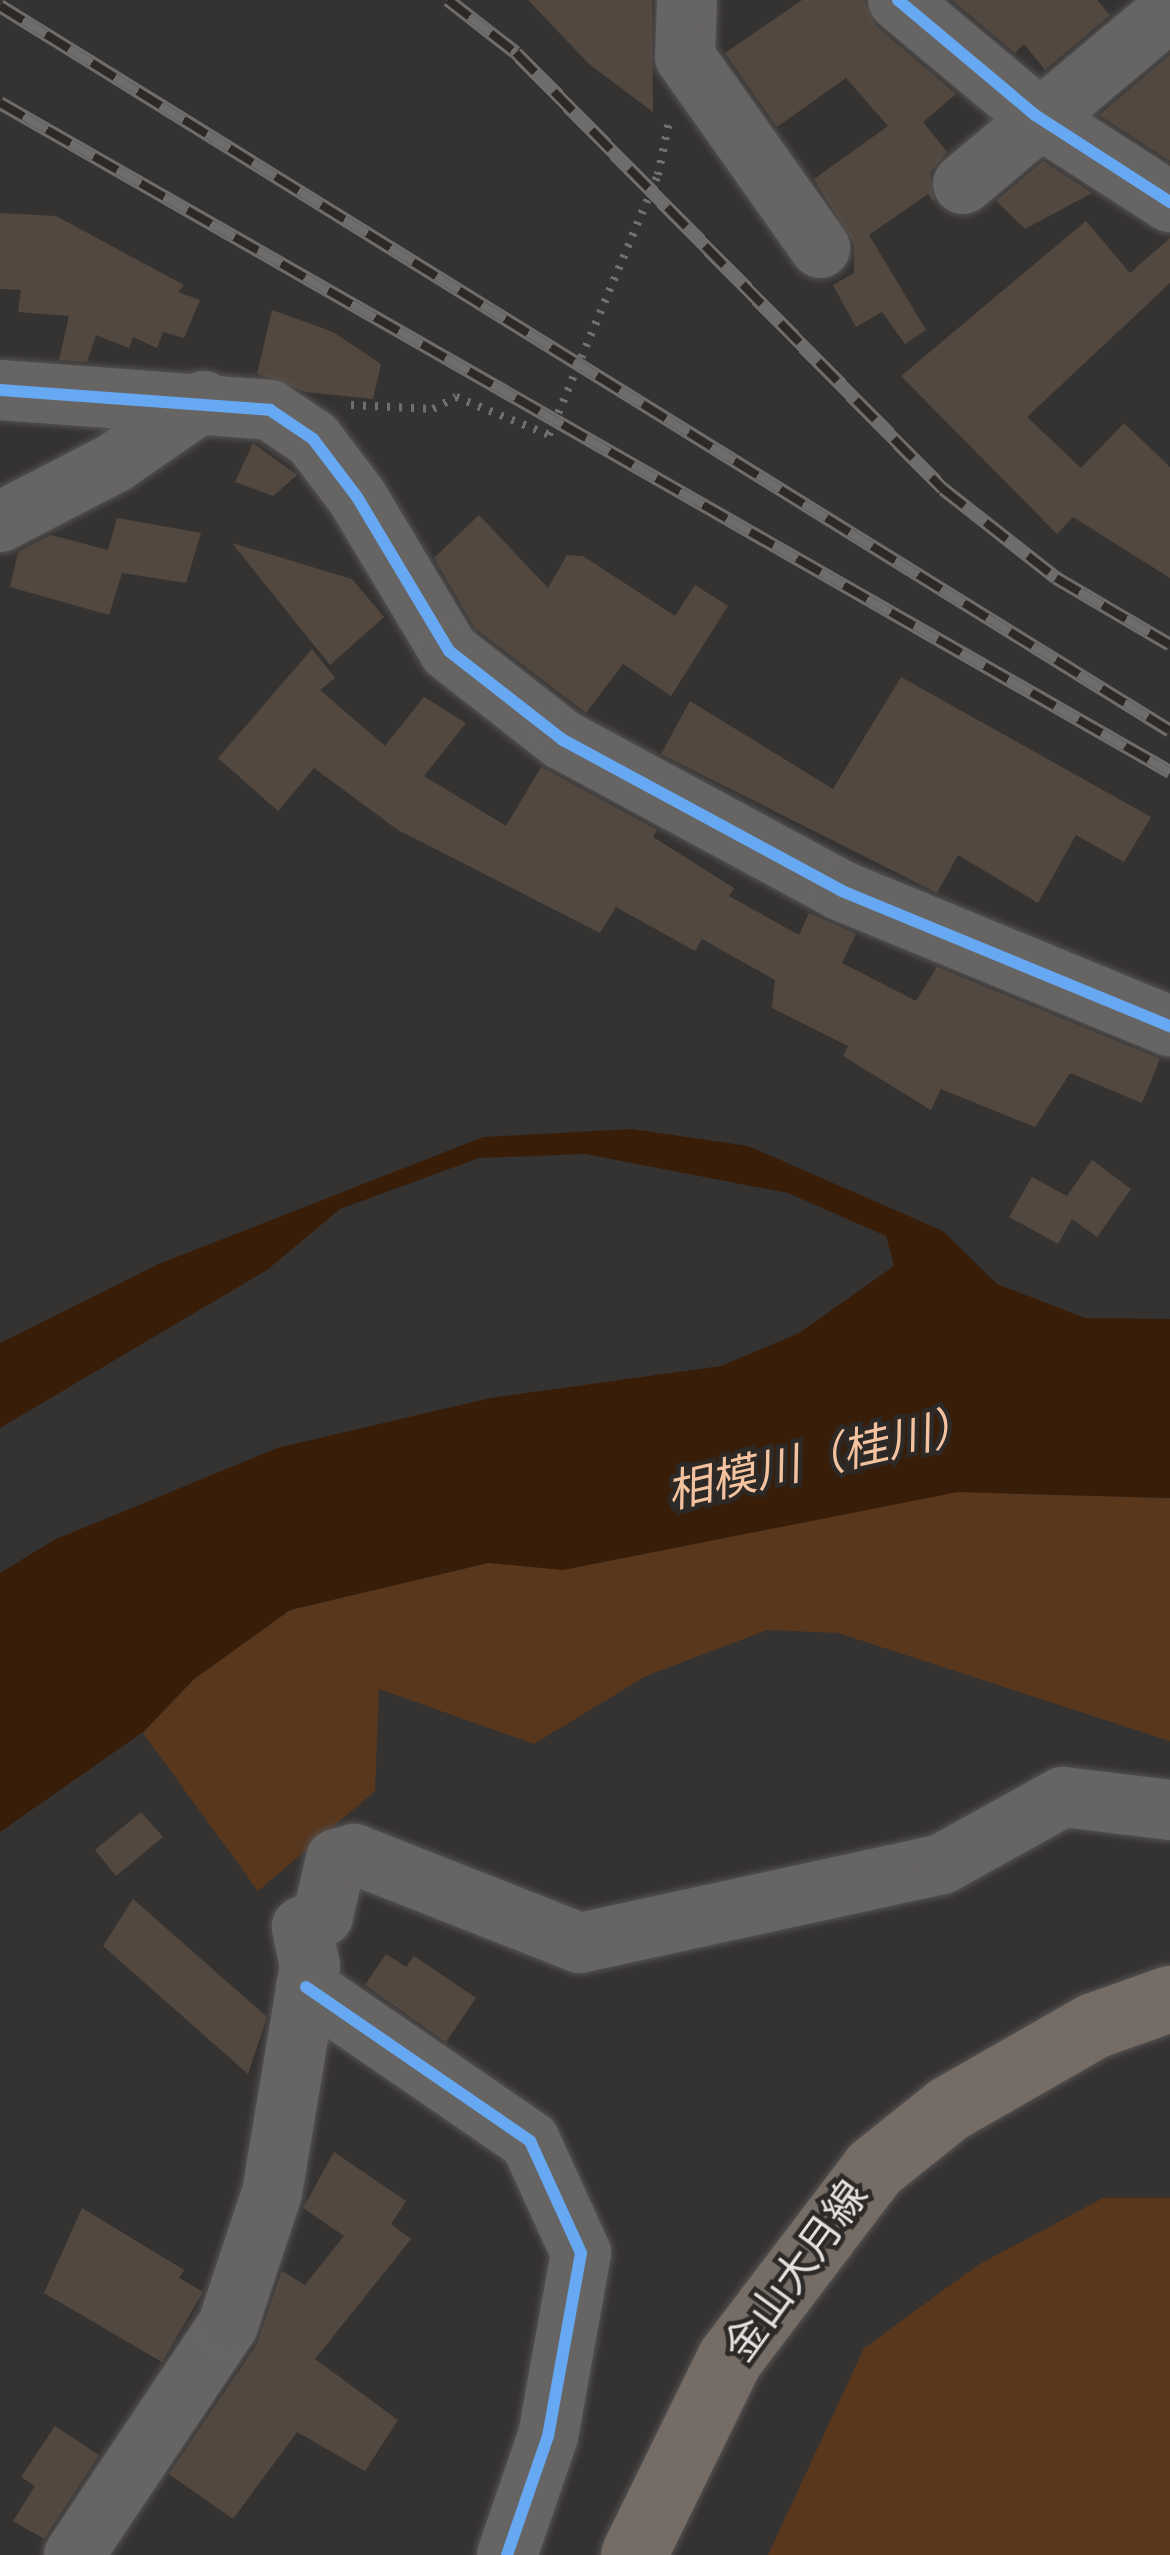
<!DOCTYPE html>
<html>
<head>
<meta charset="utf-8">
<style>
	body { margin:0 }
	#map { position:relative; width:1170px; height:2555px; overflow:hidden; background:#353332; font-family:Signika,"Noto Sans JP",sans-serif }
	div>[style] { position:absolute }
	.green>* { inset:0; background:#58371d }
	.water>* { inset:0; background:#381d09 }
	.building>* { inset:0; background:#53483f }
	.path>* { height:8px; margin-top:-4px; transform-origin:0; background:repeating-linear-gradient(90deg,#706e6e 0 3px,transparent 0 12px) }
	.roads { filter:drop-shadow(0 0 3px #545252) drop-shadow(0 0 3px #545252) }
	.minor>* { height:60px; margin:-30px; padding:0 30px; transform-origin:30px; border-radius:30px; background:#676564 }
	.major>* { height:66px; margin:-33px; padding:0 33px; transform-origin:33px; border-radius:33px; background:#746c65 }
	.rail>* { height:14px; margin-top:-7px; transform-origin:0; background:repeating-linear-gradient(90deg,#2c2927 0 27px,#6e6d6c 0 54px); box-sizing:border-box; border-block:3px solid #6e6d6c }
	.path-bridge>* { height:8px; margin-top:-4px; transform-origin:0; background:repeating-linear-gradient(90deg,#706e6e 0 3px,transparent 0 12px) }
	.cycleway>* { height:12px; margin:-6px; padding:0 6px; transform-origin:6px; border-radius:6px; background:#66a8f1 }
	span { translate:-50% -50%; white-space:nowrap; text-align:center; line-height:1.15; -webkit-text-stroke:9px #2c2927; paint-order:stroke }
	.street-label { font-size:42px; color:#e3e1e0 }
	.water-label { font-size:45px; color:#f4c29f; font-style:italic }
</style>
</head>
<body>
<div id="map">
	<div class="green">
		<div style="clip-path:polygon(958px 1492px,1170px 1498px,1170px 1741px,838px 1633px,767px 1630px,646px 1676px,534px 1744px,379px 1689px,375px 1791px,258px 1891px,143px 1733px,194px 1679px,290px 1610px,488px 1563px)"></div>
		<div style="clip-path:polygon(1103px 2198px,1170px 2198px,1170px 2555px,768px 2555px,864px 2348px,978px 2265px)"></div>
	</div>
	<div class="water">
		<div style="clip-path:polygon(632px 1129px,748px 1146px,943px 1231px,997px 1284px,1085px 1318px,1170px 1319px,1170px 1498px,958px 1492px,563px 1570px,488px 1563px,290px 1610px,194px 1679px,143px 1732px,0 1832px,0 1573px,54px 1540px,277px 1448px,490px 1398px,721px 1366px,799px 1333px,894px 1266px,886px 1236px,788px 1193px,585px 1154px,479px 1158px,340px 1209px,267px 1270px,0 1428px,0 1343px,159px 1264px,483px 1137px)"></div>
	</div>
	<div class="building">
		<div style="clip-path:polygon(528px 0,652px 0,653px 112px,589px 64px)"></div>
		<div style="clip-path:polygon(802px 0,864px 0,876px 26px,956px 94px,923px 122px,947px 152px,930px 173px,935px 203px,928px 194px,869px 235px,926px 330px,905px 344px,882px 312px,856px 327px,833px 285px,854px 273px,854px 244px,814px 179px,888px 126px,846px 78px,777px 127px,725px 53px)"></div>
		<div style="clip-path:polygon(952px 0,1097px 0,1110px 15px,1045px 70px,1024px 44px,1015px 53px)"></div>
		<div style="clip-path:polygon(1170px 55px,1170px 161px,1099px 115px)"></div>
		<div style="clip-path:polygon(1043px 161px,1092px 193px,1025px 229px,996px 201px)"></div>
		<div style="clip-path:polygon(0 213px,56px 216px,184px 285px,178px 292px,200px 300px,184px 338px,163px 332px,157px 348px,133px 337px,129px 348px,96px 335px,87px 362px,59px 360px,69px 316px,18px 312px,21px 290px,0 289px)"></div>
		<div style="clip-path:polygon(1086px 221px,1130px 273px,1170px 238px,1170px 283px,1027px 417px,1081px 468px,1124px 423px,1170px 467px,1170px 578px,1073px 517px,1057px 534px,901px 376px)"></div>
		<div style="clip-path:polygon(272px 310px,333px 332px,381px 364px,373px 399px,306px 392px,257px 374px)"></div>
		<div style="clip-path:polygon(253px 443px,297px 475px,273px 496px,235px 482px)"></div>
		<div style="clip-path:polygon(479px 515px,548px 588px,567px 555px,583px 556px,675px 616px,695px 585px,728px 606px,671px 696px,623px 664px,586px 713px,475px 628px,434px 558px)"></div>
		<div style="clip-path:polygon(117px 518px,201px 533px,186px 583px,122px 573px,109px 615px,10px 587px,18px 552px,51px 535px,108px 550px)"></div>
		<div style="clip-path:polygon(232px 543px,352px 579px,384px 617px,330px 665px)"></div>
		<div style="clip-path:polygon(312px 649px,335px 678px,320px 690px,385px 746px,424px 697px,466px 723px,424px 776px,506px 826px,541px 767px,657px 830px,653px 837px,734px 888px,729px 896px,799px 935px,809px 913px,856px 934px,842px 963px,916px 1001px,937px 967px,1160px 1059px,1142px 1103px,1070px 1073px,1035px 1127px,941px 1089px,931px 1110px,843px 1056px,848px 1046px,772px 1008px,775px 980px,702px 939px,695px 951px,616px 907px,600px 933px,398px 830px,314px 768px,278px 811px,218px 758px)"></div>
		<div style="clip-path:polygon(901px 677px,1151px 817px,1124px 862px,1076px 835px,1038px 903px,958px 855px,937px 893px,661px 754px,690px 701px,833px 789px)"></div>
		<div style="clip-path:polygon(1092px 1160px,1131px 1189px,1097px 1237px,1072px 1219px,1058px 1244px,1009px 1217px,1032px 1177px,1067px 1196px)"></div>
		<div style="clip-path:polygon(141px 1812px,163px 1837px,116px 1876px,95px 1850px)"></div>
		<div style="clip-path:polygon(133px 1899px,267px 2017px,248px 2074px,103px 1946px)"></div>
		<div style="clip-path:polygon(386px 1954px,406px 1967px,414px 1956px,476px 1998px,446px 2042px,365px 1985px)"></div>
		<div style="clip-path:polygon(334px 2152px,406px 2201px,391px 2224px,411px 2239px,315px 2359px,398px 2420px,365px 2471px,297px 2432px,233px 2519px,169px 2474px,257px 2344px,282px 2271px,305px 2285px,344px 2236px,303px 2208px)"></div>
		<div style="clip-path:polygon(82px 2208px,184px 2270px,179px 2278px,203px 2292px,162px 2362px,44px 2293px)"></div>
		<div style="clip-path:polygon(55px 2426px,99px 2455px,44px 2539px,13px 2521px,35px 2486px,21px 2477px)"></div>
	</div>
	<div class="path">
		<div style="left:658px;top:175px;width:54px;rotate:-78.3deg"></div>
		<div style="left:351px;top:405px;width:82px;rotate:2.8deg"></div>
		<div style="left:433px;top:409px;width:26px;rotate:-28deg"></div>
		<div style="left:456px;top:397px;width:100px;rotate:22.2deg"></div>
	</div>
	<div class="roads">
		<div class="minor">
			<div style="left:687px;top:0;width:57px;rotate:92deg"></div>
			<div style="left:685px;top:57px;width:234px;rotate:54.7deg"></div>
			<div style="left:898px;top:0;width:179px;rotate:40deg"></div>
			<div style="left:1035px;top:115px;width:161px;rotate:32.8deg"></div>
			<div style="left:963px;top:184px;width:270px;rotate:-40deg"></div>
			<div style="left:0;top:390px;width:271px;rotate:4.2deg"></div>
			<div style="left:270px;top:410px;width:52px;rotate:34deg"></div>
			<div style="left:313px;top:439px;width:73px;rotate:52.8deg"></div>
			<div style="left:357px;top:497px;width:179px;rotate:59.1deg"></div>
			<div style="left:449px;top:651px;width:145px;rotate:38deg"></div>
			<div style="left:563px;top:740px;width:317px;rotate:28.4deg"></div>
			<div style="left:842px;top:891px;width:355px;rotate:22.4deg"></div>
			<div style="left:0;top:522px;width:128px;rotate:-27.4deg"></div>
			<div style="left:114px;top:463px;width:109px;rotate:-34.6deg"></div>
			<div style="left:306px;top:1987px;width:272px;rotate:34.5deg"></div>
			<div style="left:530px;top:2141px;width:123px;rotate:65.5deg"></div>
			<div style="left:581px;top:2253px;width:186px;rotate:100.2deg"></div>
			<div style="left:548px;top:2436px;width:126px;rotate:109deg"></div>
			<div style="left:74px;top:2555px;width:277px;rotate:-56.2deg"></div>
			<div style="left:228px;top:2325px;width:139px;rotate:-71.6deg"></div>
			<div style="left:272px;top:2193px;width:230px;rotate:-80.5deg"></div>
			<div style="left:310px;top:1966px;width:40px;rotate:-102deg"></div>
			<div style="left:302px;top:1927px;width:24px;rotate:-28deg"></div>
			<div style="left:323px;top:1916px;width:58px;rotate:-77.2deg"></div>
			<div style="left:336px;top:1859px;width:19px;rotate:-16deg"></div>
			<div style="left:354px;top:1854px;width:243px;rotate:21.5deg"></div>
			<div style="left:580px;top:1943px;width:371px;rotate:-12.3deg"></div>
			<div style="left:942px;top:1864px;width:138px;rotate:-29deg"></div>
			<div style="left:1063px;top:1797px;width:108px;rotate:6.9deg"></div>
		</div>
		<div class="major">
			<div style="left:634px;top:2555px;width:218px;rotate:-63.9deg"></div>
			<div style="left:730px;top:2359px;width:238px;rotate:-52.8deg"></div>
			<div style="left:874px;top:2169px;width:96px;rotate:-38.7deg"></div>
			<div style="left:949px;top:2109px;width:167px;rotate:-29.8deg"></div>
			<div style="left:1094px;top:2026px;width:81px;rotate:-19.6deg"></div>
		</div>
	</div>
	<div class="rail">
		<div style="left:448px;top:0;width:86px;rotate:37.9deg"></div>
		<div style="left:516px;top:53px;width:610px;rotate:45.6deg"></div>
		<div style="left:943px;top:489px;width:144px;rotate:38.2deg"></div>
		<div style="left:1056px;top:578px;width:132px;rotate:30.4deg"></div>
		<div style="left:0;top:6px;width:1376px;rotate:31.78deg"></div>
		<div style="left:0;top:103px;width:1348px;rotate:29.76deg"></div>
	</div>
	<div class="path-bridge">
		<div style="left:549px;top:435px;width:282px;rotate:-67.3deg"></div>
	</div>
	<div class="cycleway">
		<div style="left:898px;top:0;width:179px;rotate:40deg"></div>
		<div style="left:1035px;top:115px;width:161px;rotate:32.8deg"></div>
		<div style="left:0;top:390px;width:271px;rotate:4.2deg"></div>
		<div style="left:270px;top:410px;width:52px;rotate:34deg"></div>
		<div style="left:313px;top:439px;width:73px;rotate:52.8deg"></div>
		<div style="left:357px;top:497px;width:179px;rotate:59.1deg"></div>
		<div style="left:449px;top:651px;width:145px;rotate:38deg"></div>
		<div style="left:563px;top:740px;width:317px;rotate:28.4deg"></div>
		<div style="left:842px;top:891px;width:355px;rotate:22.4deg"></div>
		<div style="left:306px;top:1987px;width:272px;rotate:34.5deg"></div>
		<div style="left:530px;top:2141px;width:123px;rotate:65.5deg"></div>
		<div style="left:581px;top:2253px;width:186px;rotate:100.2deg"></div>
		<div style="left:548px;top:2436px;width:126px;rotate:109deg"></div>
	</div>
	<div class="street-label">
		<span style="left:797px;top:2272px;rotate:-54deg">金山大月線</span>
	</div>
	<div class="water-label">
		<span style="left:821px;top:1459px;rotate:-13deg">相模川（桂川）</span>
	</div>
</div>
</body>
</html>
